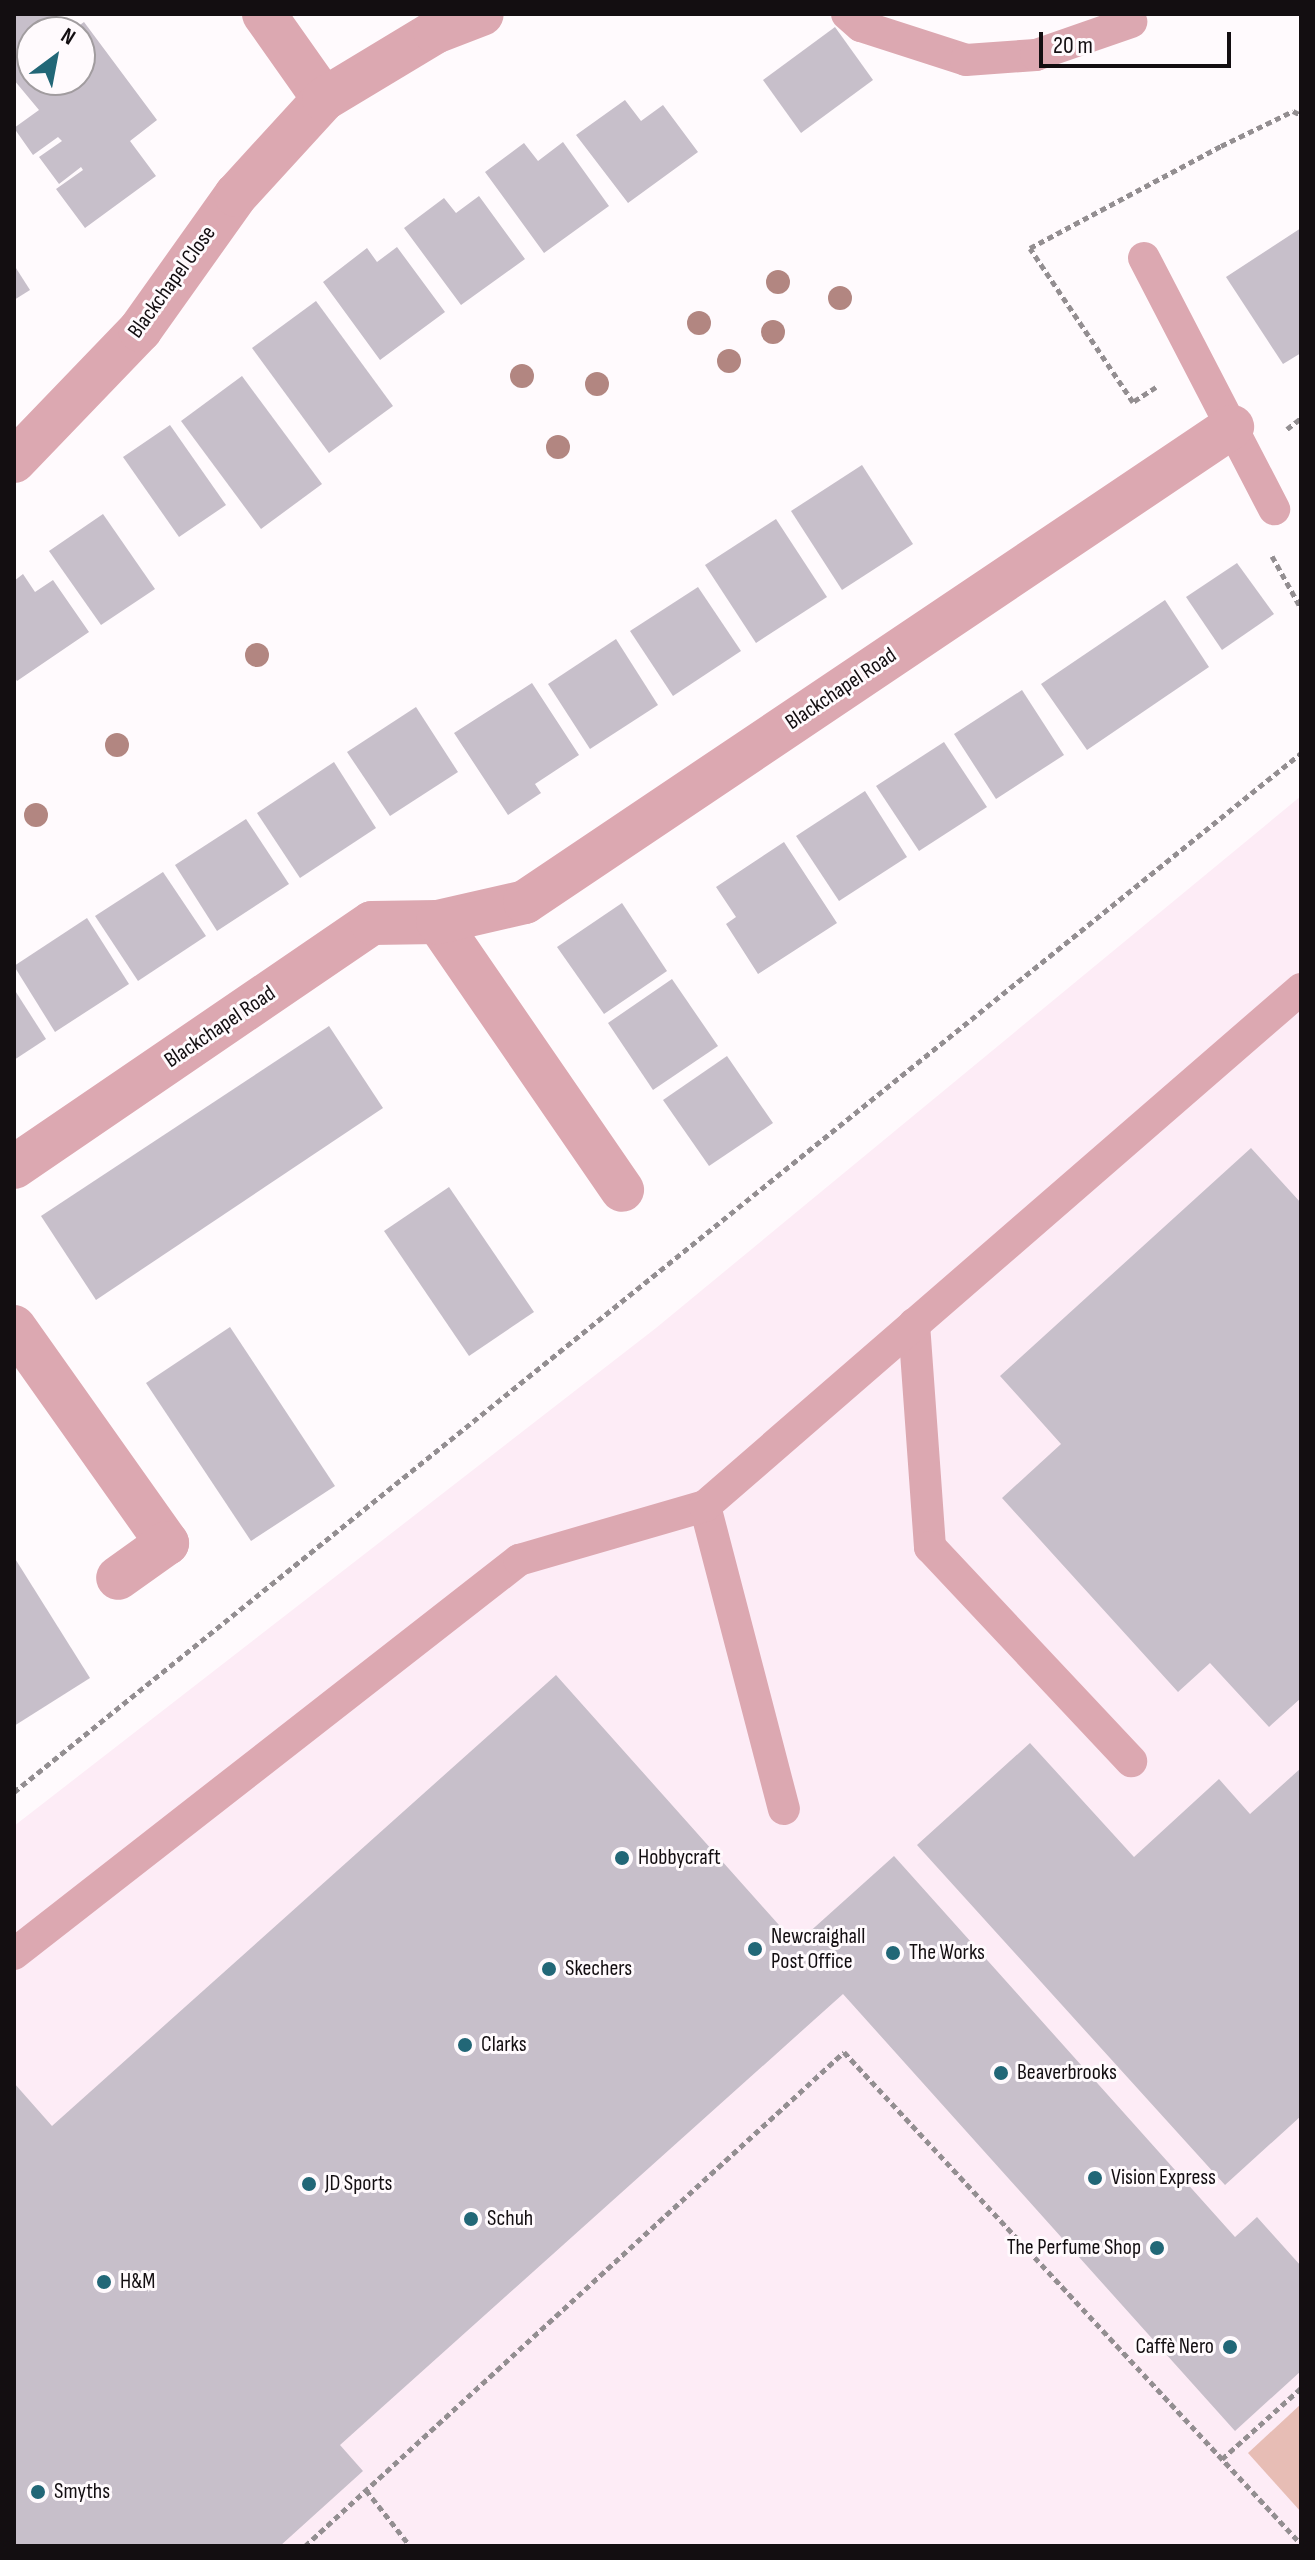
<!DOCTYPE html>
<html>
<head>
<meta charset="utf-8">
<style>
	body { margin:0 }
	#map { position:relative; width:1315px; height:2560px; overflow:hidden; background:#fffafd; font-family:"Sofia Sans Condensed",sans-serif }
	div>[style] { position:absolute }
	.built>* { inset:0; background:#fdecf6 }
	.green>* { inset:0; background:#e7bdb5 }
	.building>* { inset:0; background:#c7bfca }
	.path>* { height:5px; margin-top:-2.5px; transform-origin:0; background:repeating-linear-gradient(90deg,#938e91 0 6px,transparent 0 10px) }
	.lane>* { height:32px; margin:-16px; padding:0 16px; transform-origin:16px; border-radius:16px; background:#dca8b1 }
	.street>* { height:44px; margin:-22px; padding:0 22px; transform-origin:22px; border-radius:22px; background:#dca8b1 }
	.trees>* { width:24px; height:24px; margin:-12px; border-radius:50%; background:#b28681 }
	.dots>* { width:22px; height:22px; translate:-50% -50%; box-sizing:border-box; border:4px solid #fffafd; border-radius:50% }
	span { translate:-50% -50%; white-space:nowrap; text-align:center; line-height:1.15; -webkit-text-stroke:6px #fffafd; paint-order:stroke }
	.street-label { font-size:22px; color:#130e11 }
	.poi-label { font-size:22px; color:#130e11 }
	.left { translate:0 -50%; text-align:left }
	.right { translate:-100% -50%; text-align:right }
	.frame { position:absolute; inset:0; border:16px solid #130e11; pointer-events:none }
	.north { position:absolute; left:16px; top:16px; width:80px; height:80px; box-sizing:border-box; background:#fffafd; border:2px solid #a19c9f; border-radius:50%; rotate:32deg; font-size:22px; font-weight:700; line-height:32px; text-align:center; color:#130e11 }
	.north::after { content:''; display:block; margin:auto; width:28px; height:36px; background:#226777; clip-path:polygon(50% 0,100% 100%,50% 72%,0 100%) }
	.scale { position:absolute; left:1039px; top:32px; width:192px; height:36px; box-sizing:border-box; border:4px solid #130e11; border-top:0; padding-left:10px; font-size:24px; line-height:28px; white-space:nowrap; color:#130e11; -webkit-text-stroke:6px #fffafd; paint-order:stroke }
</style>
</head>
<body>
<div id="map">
	<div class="built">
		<div style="clip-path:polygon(1301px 796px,1301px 2546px,14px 2546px,14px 1826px,656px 1328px)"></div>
	</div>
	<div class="green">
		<div style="clip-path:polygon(1301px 2404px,1301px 2512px,1248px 2453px)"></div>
	</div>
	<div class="building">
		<div style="clip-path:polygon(14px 14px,55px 14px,69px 32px,32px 32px,32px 80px,80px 80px,80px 32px,70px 32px,84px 22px,157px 120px,130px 141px,156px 176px,85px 228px,56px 189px,83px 170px,81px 167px,59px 184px,39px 157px,62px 141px,58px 137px,33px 155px,14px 128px,39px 110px,14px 80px)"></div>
		<div style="clip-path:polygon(835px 27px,873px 80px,801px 133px,763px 80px)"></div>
		<div style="clip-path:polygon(625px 100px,641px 121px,663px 105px,698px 152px,628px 203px,576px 135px)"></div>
		<div style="clip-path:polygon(563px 142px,609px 206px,544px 253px,485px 172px,524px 143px,538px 161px)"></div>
		<div style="clip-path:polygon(479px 196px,525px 259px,461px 305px,404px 228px,444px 198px,456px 213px)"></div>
		<div style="clip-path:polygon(1301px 228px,1301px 353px,1283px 364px,1226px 277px)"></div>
		<div style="clip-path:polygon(397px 247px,445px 312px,380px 360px,323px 282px,367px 248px,377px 262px)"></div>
		<div style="clip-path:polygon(14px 265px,30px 290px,14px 300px)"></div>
		<div style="clip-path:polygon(316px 301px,393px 406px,329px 453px,252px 348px)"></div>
		<div style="clip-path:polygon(242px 376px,322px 484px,261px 529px,181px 421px)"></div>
		<div style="clip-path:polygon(170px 425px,226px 505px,179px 537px,123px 457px)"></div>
		<div style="clip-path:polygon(862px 465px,913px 544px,842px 590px,791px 511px)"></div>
		<div style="clip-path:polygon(103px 514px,155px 589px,101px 625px,49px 551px)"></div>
		<div style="clip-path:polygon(776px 519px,827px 597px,756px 643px,705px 565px)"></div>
		<div style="clip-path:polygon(1237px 563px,1274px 614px,1222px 650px,1186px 597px)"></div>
		<div style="clip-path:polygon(23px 574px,35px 592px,53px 580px,89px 632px,17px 681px,14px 677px,14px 581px)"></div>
		<div style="clip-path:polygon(698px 587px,741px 651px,673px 696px,630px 631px)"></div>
		<div style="clip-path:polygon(1165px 600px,1209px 667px,1087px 750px,1041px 684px)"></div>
		<div style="clip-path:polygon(616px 639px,658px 705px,590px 749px,548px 684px)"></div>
		<div style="clip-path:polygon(532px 683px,579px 755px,535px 784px,541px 793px,508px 815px,454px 733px)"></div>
		<div style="clip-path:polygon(1022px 690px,1064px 755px,996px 799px,954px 734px)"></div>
		<div style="clip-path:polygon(416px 707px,458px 772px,390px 816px,347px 752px)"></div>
		<div style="clip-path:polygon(944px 742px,987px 807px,919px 851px,876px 786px)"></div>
		<div style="clip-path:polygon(334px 762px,376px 828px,300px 878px,257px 813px)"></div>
		<div style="clip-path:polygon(865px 791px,907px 857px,839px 901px,796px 836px)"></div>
		<div style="clip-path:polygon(246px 819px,289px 884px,217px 931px,175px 865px)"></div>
		<div style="clip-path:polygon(784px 842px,837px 923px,758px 974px,726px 924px,736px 917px,716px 887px)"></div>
		<div style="clip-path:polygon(163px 872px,206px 936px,138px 981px,95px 916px)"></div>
		<div style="clip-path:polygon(622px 903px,667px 971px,604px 1014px,557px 947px)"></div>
		<div style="clip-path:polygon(87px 918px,129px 984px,55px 1032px,14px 966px)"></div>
		<div style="clip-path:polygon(672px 979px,718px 1046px,653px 1090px,608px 1023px)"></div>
		<div style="clip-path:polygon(14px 989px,46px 1039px,14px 1060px)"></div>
		<div style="clip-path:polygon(329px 1026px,383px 1108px,96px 1300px,41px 1216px)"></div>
		<div style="clip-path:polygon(727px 1056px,773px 1123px,709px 1166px,663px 1100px)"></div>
		<div style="clip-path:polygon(1251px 1148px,1301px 1203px,1301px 1698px,1269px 1727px,1210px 1663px,1178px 1692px,1002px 1498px,1061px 1444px,1000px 1376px)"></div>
		<div style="clip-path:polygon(449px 1187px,534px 1312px,469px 1356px,384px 1231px)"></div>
		<div style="clip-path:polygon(230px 1327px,335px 1486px,251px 1541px,146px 1383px)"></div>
		<div style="clip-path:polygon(14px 1557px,90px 1678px,14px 1726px)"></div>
		<div style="clip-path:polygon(556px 1675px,796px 1944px,894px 1856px,1235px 2237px,1257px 2217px,1301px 2266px,1301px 2371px,1235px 2431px,843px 1994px,340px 2445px,363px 2471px,280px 2546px,14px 2546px,14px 2083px,52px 2126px)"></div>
		<div style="clip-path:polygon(1030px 1743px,1134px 1857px,1219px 1779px,1250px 1814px,1301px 1768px,1301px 2116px,1225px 2185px,917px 1845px)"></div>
	</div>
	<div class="path">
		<div style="left:1156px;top:387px;width:27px;rotate:147deg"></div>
		<div style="left:1133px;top:402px;width:185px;rotate:-123.8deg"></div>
		<div style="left:1030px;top:248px;width:217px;rotate:-28.1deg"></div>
		<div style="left:1221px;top:146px;width:80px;rotate:-25.9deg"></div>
		<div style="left:1293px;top:111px;width:9px;rotate:27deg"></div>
		<div style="left:1287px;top:429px;width:18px;rotate:-38deg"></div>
		<div style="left:1272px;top:556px;width:60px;rotate:60.9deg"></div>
		<div style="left:14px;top:1792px;width:1654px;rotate:-38.91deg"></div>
		<div style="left:1222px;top:2459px;width:106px;rotate:-41.9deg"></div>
		<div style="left:366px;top:2490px;width:71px;rotate:51.8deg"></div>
		<div style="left:305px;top:2546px;width:731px;rotate:-42.51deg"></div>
		<div style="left:844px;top:2052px;width:672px;rotate:47.11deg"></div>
	</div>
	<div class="lane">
		<div style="left:847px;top:14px;width:18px;rotate:41deg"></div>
		<div style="left:861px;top:26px;width:110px;rotate:17.9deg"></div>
		<div style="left:966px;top:60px;width:70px;rotate:-4.1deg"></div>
		<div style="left:1036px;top:55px;width:101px;rotate:-19.2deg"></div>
		<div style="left:1144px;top:258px;width:283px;rotate:62.6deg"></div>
		<div style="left:914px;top:1324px;width:224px;rotate:85.9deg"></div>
		<div style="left:930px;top:1547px;width:294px;rotate:46.8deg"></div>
		<div style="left:705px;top:1506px;width:313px;rotate:75.4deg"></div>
		<div style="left:14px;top:1954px;width:641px;rotate:-37.96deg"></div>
		<div style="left:519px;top:1560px;width:194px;rotate:-16.2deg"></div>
		<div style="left:705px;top:1506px;width:789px;rotate:-40.94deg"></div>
	</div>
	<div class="street">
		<div style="left:264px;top:14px;width:104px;rotate:54.8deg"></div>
		<div style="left:14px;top:461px;width:182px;rotate:-46.1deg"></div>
		<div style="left:140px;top:330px;width:166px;rotate:-54.6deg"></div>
		<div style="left:236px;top:195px;width:130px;rotate:-47.5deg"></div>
		<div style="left:324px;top:99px;width:130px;rotate:-31.1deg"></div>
		<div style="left:435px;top:32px;width:50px;rotate:-21deg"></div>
		<div style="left:438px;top:922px;width:325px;rotate:55.5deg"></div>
		<div style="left:14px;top:1167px;width:433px;rotate:-34.3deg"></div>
		<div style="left:372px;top:923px;width:66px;rotate:-0.9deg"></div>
		<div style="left:438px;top:922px;width:89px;rotate:-12.9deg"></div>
		<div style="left:525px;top:902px;width:852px;rotate:-33.9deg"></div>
		<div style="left:14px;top:1327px;width:265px;rotate:54.7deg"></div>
		<div style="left:167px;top:1543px;width:60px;rotate:144.5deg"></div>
	</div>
	<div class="trees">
		<div style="left:778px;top:282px"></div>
		<div style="left:840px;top:298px"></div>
		<div style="left:699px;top:323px"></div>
		<div style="left:773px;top:332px"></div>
		<div style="left:729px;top:361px"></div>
		<div style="left:522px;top:376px"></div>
		<div style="left:597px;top:384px"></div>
		<div style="left:558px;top:447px"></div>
		<div style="left:257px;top:655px"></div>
		<div style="left:117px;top:745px"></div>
		<div style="left:36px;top:815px"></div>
	</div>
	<div class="dots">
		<div style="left:622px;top:1858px;background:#226777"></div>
		<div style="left:755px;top:1949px;background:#226777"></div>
		<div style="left:893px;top:1953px;background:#226777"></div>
		<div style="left:549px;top:1969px;background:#226777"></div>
		<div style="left:465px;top:2045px;background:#226777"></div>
		<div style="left:1001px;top:2073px;background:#226777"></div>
		<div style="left:1095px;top:2178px;background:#226777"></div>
		<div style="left:309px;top:2184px;background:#226777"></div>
		<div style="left:471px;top:2219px;background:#226777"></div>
		<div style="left:1157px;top:2248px;background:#226777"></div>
		<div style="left:104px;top:2282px;background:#226777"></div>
		<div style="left:1230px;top:2347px;background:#226777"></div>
		<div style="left:38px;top:2492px;background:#226777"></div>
	</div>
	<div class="street-label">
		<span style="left:172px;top:282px;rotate:-54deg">Blackchapel Close</span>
		<span style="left:841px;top:689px;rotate:-34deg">Blackchapel Road</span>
		<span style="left:220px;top:1027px;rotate:-34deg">Blackchapel Road</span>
	</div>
	<div class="poi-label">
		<span class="left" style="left:638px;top:1858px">Hobbycraft</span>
		<span class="left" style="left:771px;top:1949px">Newcraighall<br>Post Office</span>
		<span class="left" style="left:909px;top:1953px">The Works</span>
		<span class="left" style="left:565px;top:1969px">Skechers</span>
		<span class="left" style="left:481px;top:2045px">Clarks</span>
		<span class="left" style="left:1017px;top:2073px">Beaverbrooks</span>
		<span class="left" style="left:1111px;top:2178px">Vision Express</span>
		<span class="left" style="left:325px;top:2184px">JD Sports</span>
		<span class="left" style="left:487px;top:2219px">Schuh</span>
		<span class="right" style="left:1141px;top:2248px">The Perfume Shop</span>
		<span class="left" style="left:120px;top:2282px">H&amp;M</span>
		<span class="right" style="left:1214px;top:2347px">Caffè Nero</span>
		<span class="left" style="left:54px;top:2492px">Smyths</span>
	</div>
	<div class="frame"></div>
	<div class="north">N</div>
	<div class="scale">20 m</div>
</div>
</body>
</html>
